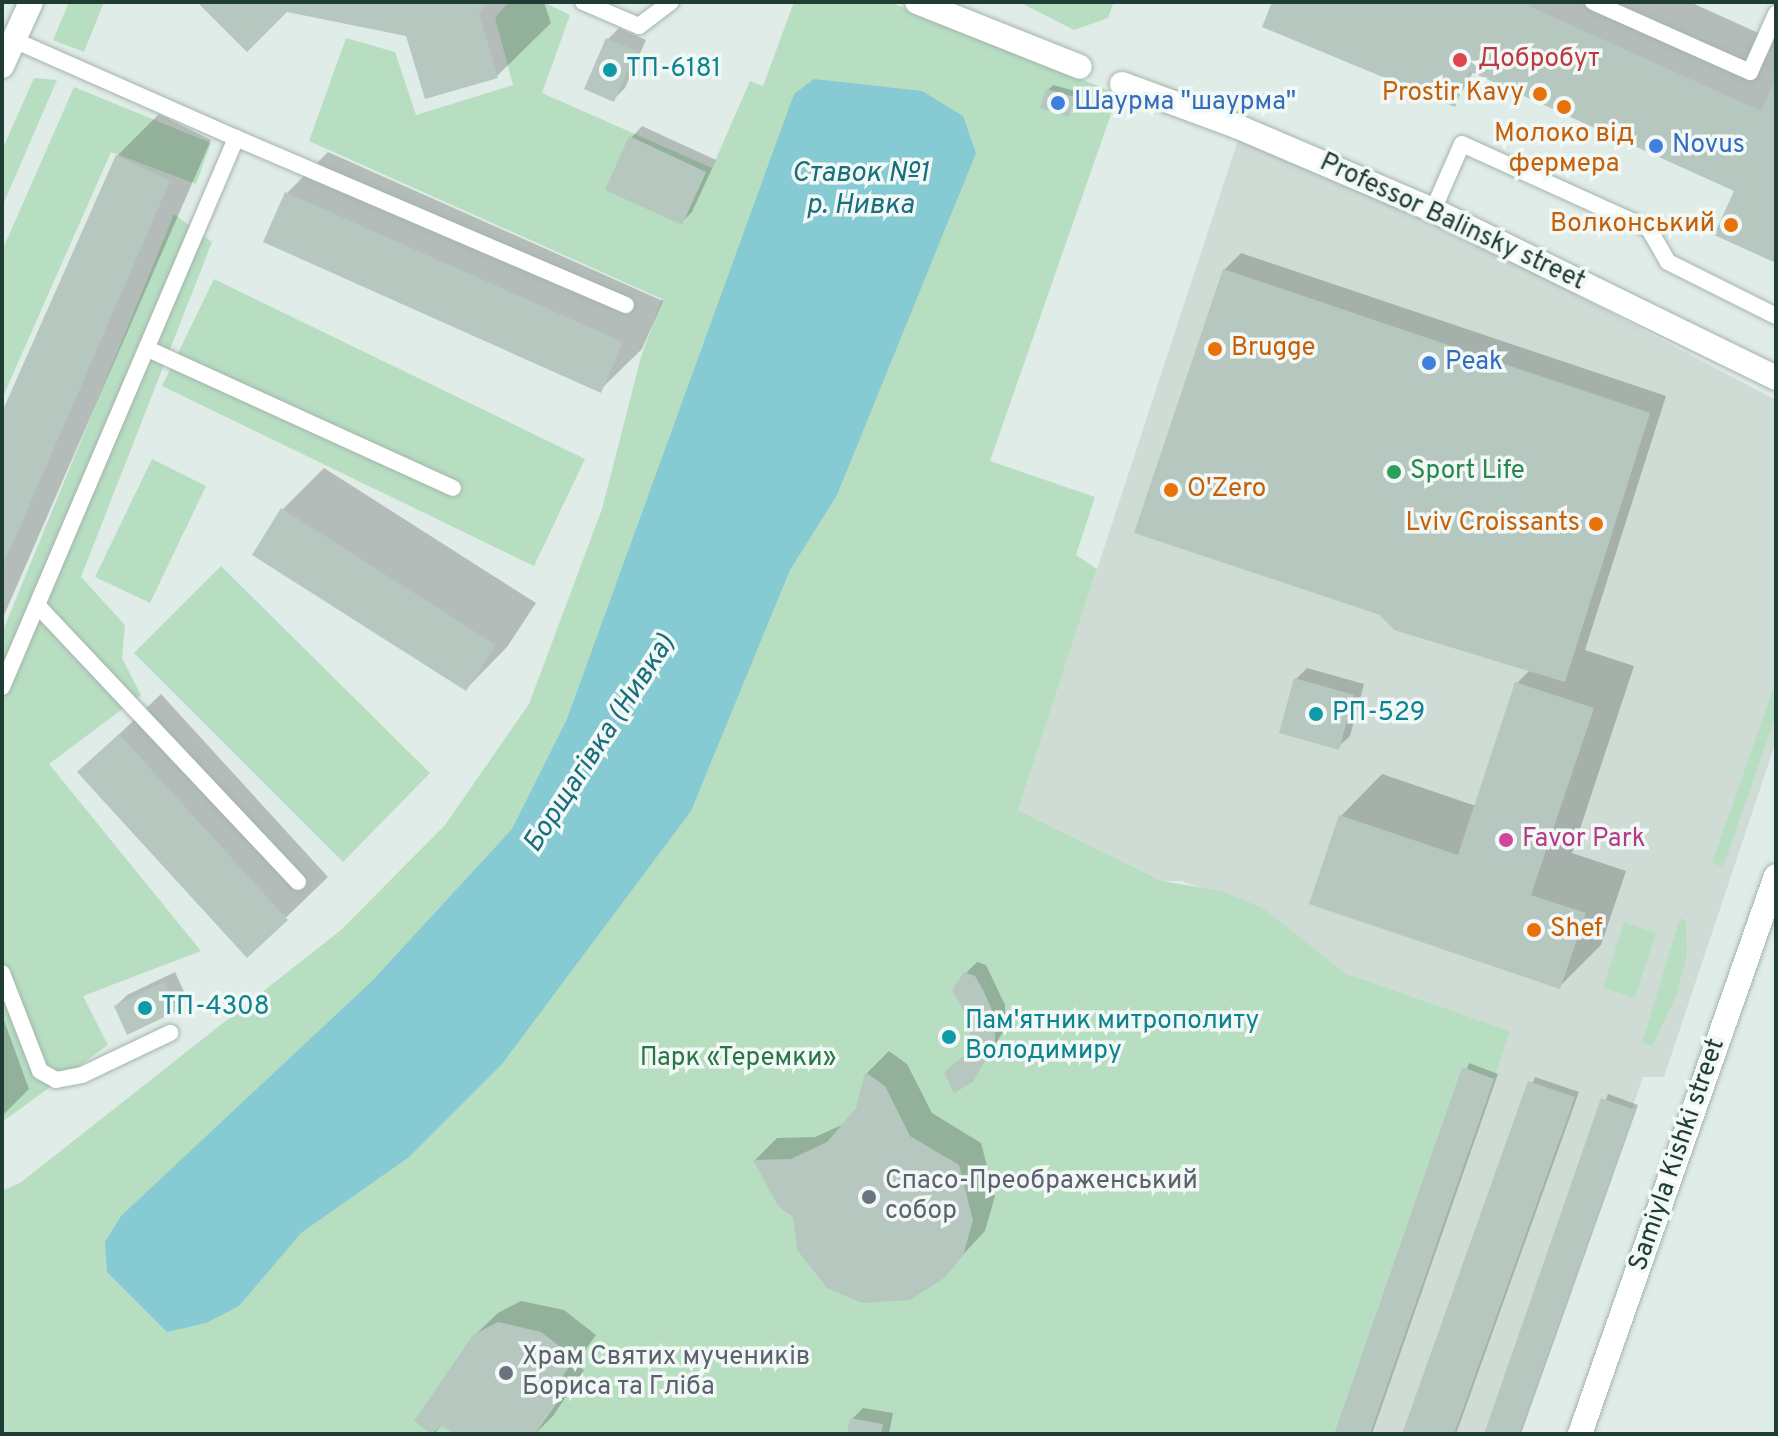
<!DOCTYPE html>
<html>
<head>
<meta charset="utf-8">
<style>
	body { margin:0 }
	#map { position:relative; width:1778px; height:1436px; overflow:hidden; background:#e0ece7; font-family:Overpass,sans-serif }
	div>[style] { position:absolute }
	.built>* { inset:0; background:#cfdcd5 }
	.green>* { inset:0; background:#b8dec1 }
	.water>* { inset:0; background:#86cad4 }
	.shadow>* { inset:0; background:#0003 }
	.building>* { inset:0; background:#b6c7bf }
	.roads { filter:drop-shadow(0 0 2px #a3b4ae) drop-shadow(0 0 2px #a3b4ae) }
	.lane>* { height:16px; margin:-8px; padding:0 8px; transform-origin:8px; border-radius:8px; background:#fff }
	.street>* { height:24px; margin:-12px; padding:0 12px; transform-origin:12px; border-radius:12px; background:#fff }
	.secondary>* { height:24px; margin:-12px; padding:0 12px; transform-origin:12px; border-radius:12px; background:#fff }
	.dots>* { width:22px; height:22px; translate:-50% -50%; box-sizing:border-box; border:4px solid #f1f8f5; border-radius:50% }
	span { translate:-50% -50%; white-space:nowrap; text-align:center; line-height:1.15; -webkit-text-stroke:7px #f1f8f5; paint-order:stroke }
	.health-label { font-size:26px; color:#be3a42 }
	.left { translate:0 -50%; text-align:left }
	.culture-label { font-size:26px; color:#0d838f }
	.food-label { font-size:26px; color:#c56008 }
	.right { translate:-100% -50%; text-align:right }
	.shop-label { font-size:26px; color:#366cbe }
	.street-label { font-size:26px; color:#203d35 }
	.leisure-label { font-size:26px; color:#27864d }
	.hotel-label { font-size:26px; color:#b23c85 }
	.park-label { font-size:26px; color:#297644 }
	.worship-label { font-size:26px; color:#5b616d }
	.water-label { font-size:28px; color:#186e7c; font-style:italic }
	.frame { position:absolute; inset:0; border:4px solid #203d35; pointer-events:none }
</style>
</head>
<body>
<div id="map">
	<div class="built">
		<div style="clip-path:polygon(1239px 137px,1451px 229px,1776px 400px,1776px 741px,1664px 1077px,1643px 1077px,1519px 1434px,1334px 1434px,1462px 1067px,1510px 1031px,1345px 973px,1259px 906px,1181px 881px,1162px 881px,1018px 810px)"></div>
	</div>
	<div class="green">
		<div style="clip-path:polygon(69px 2px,104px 2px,84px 52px,53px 40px)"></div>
		<div style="clip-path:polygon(509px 2px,543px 2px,570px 15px,542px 93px,712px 168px,750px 81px,763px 86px,794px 2px,889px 2px,1118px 94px,990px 461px,1095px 497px,1076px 555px,1097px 569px,1018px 810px,1162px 881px,1221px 891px,1263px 908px,1345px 973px,1510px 1031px,1494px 1079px,1462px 1067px,1334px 1434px,2px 1434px,2px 1191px,20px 1183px,341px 930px,445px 825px,529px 704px,602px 509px,641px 357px,662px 299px,309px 141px,346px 38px,395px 52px,416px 115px,513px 85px,495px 18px)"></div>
		<div style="clip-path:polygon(1019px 2px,1114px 2px,1108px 18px,1074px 30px)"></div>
		<div style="clip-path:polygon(34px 78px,57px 80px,2px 207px,2px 150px)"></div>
		<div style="clip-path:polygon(74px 87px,211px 143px,196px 184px,111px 152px,2px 399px,2px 251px)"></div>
		<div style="clip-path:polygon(174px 214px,212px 242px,81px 577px,125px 625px,122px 658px,141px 695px,49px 764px,201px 951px,83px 996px,108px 1045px,2px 1122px,2px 633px)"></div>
		<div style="clip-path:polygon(214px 279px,585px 459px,534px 566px,162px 386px)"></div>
		<div style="clip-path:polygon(152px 459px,206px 486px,150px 603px,95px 577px)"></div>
		<div style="clip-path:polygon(221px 566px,430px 773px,343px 862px,134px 653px)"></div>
		<div style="clip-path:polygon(1773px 689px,1776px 715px,1723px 867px,1712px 863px)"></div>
		<div style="clip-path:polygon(1680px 918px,1686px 921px,1687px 955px,1676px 996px,1652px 1046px,1642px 1043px)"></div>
		<div style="clip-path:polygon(1624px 922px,1656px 933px,1635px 998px,1603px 988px)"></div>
	</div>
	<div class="water">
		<div style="clip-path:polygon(814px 79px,922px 91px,963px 116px,976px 153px,837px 495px,790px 570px,691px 811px,502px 1064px,409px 1157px,301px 1233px,239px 1306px,206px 1323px,167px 1332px,107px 1272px,105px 1242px,121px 1216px,373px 980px,512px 829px,567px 719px,794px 94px)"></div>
	</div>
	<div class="shadow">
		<div style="clip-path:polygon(199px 2px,544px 2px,551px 23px,497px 76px,408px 35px,287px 10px)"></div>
		<div style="clip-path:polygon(1275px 2px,1690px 2px,1776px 41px,1776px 261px,1736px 190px,1474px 71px,1454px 105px)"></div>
		<div style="clip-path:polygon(619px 28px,646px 40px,625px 88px,614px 99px,608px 39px)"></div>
		<div style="clip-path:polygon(1053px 85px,1079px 92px,1068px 114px,1048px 90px)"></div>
		<div style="clip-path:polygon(159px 114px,211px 140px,2px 620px,2px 416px,117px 156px)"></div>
		<div style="clip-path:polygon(642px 126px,716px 160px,692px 212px,681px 223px,631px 138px)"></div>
		<div style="clip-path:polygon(328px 152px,663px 301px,642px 349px,600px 390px,287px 193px)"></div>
		<div style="clip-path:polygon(1241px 253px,1666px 396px,1585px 650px,1634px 666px,1572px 853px,1626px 871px,1601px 945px,1560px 986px,1341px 816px,1382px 774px,1476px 806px,1517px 683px,1530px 670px,1224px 270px)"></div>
		<div style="clip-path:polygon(324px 468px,536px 603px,507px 647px,466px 689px,283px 509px)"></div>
		<div style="clip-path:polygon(1307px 668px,1364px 684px,1350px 736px,1338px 747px,1296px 679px)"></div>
		<div style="clip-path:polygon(161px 694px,328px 877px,247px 955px,80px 772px)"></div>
		<div style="clip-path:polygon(977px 962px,986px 965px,1005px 1005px,1005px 1029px,972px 1081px,973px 1023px,966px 973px)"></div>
		<div style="clip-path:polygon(175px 972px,187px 998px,176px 1009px,116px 1006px,127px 995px)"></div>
		<div style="clip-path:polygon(2px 1015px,29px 1089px,2px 1116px)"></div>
		<div style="clip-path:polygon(889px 1051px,907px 1064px,932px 1113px,981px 1143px,995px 1196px,985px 1231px,942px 1277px,795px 1216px,755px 1160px,777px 1138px,815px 1137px,846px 1123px,858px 1109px,867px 1073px)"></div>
		<div style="clip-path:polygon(1469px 1063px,1498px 1074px,1372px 1434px,1336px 1434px)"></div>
		<div style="clip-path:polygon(1535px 1077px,1579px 1092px,1456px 1434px,1404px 1434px)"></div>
		<div style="clip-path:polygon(1608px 1094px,1638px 1105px,1521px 1434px,1486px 1434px)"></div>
		<div style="clip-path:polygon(521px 1301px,564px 1310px,596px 1335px,575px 1364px,584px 1370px,553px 1416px,535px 1434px,457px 1434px,443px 1424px,434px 1434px,416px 1421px,474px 1336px,498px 1313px)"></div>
		<div style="clip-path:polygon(863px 1408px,893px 1413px,889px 1434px,849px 1434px,852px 1419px)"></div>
	</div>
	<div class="building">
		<div style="clip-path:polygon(197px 2px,489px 2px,479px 13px,498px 78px,425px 99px,406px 36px,287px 12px,247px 52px)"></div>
		<div style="clip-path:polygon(1272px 2px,1520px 2px,1761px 111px,1776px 78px,1776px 263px,1714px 235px,1734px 191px,1469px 71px,1455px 107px,1262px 27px)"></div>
		<div style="clip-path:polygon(606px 38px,636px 51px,614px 102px,584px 89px)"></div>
		<div style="clip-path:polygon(1046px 89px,1075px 97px,1069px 117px,1040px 108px)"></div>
		<div style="clip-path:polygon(629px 136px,706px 172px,682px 225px,605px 190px)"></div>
		<div style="clip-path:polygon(116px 155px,170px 181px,2px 568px,2px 412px)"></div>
		<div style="clip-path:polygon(285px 192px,623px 342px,601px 393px,263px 242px)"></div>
		<div style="clip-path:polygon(1223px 269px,1650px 413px,1565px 682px,1394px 630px,1380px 615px,1134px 533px)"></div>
		<div style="clip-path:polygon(281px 508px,496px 645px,466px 691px,252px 555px)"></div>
		<div style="clip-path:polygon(1294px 678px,1354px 695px,1339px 750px,1279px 733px)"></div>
		<div style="clip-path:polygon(1515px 682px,1594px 708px,1531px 895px,1586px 913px,1560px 989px,1309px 904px,1339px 815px,1458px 855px)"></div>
		<div style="clip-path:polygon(119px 734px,288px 920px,247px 958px,77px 772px)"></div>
		<div style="clip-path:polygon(964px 972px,975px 976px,983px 990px,995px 1017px,995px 1042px,973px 1082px,954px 1093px,944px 1072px,968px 1052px,971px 1024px,952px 990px)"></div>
		<div style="clip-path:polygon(164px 982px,177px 1011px,127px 1035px,114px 1006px)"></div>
		<div style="clip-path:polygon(1462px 1067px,1494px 1079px,1370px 1434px,1334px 1434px)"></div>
		<div style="clip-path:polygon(865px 1072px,885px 1086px,910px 1136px,959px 1165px,973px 1220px,963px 1256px,944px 1278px,910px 1300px,862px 1303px,827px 1288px,797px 1250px,793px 1217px,778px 1206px,753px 1160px,791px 1159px,827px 1142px,856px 1108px)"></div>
		<div style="clip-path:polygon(1528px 1081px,1575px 1097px,1454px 1434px,1402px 1434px)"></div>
		<div style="clip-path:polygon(1601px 1098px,1635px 1110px,1519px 1434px,1484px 1434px)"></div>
		<div style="clip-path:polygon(498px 1322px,541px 1332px,575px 1358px,555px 1387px,564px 1393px,535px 1434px,454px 1434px,442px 1426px,431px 1434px,414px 1421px,473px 1335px)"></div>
		<div style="clip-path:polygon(850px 1418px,883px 1424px,881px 1434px,847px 1434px)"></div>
	</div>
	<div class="roads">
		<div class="lane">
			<div style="left:583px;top:2px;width:61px;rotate:23.2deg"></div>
			<div style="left:639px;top:26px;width:40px;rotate:-37deg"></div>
			<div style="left:1593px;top:2px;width:172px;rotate:24deg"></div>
			<div style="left:1750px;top:72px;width:64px;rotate:-65.9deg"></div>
			<div style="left:236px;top:138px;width:424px;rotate:23.2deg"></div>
			<div style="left:1433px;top:210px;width:72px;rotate:-66.3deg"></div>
			<div style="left:1462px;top:144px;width:205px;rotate:24.4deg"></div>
			<div style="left:1649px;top:229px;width:38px;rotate:60deg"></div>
			<div style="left:1668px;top:262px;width:121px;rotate:26.6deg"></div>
			<div style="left:148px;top:349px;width:335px;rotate:24.5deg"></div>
			<div style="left:38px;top:606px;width:379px;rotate:46.7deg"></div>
			<div style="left:2px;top:687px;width:597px;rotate:-66.91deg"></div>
			<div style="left:236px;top:138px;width:243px;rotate:-156.2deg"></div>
			<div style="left:2px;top:973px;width:105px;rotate:68.8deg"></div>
			<div style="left:40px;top:1071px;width:18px;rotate:29deg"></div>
			<div style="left:56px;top:1080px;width:26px;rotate:-11deg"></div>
			<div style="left:82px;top:1075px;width:98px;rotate:-25.5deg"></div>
		</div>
		<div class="street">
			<div style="left:917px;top:2px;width:175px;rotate:21.7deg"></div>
			<div style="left:1122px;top:84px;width:121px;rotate:20.2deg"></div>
			<div style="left:1236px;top:126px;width:214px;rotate:23.1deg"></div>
			<div style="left:1433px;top:210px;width:382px;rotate:26.1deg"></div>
		</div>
		<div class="secondary">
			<div style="left:2px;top:66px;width:70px;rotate:-65.6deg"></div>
			<div style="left:1580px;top:1434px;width:591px;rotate:-70.65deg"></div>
		</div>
	</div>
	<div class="dots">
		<div style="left:1460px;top:60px;background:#e0444e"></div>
		<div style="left:610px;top:70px;background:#0f9aa8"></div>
		<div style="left:1540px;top:94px;background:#e8710a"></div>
		<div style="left:1058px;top:103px;background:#3f7fe0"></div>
		<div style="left:1564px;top:107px;background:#e8710a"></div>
		<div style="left:1656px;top:146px;background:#3f7fe0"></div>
		<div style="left:1731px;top:225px;background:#e8710a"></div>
		<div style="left:1215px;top:349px;background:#e8710a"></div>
		<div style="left:1429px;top:363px;background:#3f7fe0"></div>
		<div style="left:1394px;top:472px;background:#2e9e5b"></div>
		<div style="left:1171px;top:490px;background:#e8710a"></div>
		<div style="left:1596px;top:524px;background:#e8710a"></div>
		<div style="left:1316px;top:714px;background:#0f9aa8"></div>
		<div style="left:1506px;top:840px;background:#d1479c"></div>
		<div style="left:1534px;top:930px;background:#e8710a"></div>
		<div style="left:145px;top:1008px;background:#0f9aa8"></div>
		<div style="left:949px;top:1037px;background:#0f9aa8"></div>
		<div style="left:869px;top:1197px;background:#6b7280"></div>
		<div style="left:506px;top:1373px;background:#6b7280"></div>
	</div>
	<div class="health-label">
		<span class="left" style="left:1478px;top:60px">Добробут</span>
	</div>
	<div class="culture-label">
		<span class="left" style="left:626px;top:70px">ТП-6181</span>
		<span class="left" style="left:1332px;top:714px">РП-529</span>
		<span class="left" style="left:161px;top:1008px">ТП-4308</span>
		<span class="left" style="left:965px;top:1037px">Пам'ятник митрополиту<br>Володимиру</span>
	</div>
	<div class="food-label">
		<span class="right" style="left:1524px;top:94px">Prostir Kavy</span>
		<span style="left:1564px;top:150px">Молоко від<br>фермера</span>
		<span class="right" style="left:1715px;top:225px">Волконський</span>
		<span class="left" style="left:1231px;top:349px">Brugge</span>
		<span class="left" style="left:1187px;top:490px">O'Zero</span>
		<span class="right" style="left:1580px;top:524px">Lviv Croissants</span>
		<span class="left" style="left:1550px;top:930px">Shef</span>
	</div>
	<div class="shop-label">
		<span class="left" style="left:1074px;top:103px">Шаурма "шаурма"</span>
		<span class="left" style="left:1672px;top:146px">Novus</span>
		<span class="left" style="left:1445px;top:363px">Peak</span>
	</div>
	<div class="street-label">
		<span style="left:1452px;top:223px;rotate:25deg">Professor Balinsky street</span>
		<span style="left:1678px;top:1155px;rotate:-71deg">Samiyla Kishki street</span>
	</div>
	<div class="leisure-label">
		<span class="left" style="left:1410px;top:472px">Sport Life</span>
	</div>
	<div class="hotel-label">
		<span class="left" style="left:1522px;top:840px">Favor Park</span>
	</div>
	<div class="park-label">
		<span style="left:738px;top:1059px">Парк «Теремки»</span>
	</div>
	<div class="worship-label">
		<span class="left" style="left:885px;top:1197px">Спасо-Преображенський<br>собор</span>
		<span class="left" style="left:522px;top:1373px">Храм Святих мучеників<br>Бориса та Гліба</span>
	</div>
	<div class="water-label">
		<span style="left:860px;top:190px">Ставок №1<br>р. Нивка</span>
		<span style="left:600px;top:744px;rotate:-57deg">Борщагівка (Нивка)</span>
	</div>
	<div class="frame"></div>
</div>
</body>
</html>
